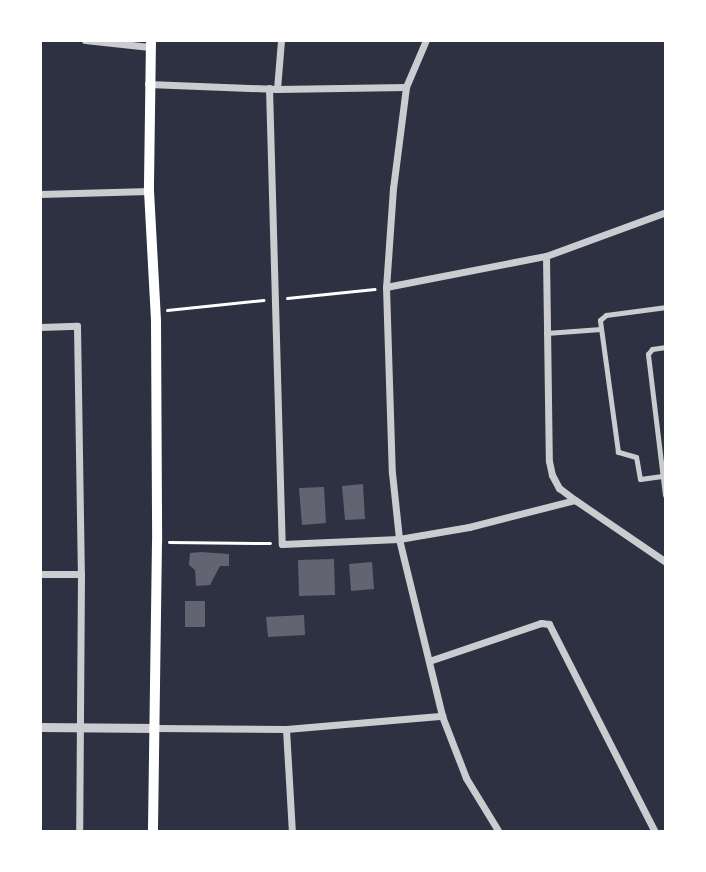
<!DOCTYPE html>
<html>
<head>
<meta charset="utf-8">
<style>
	body { margin:0 }
	#map { position:relative; width:706px; height:872px; overflow:hidden; background:#2d3142; font-family:Arial,sans-serif }
	div>[style] { position:absolute }
	.building>* { inset:0; background:#626471 }
	.path>* { height:3px; margin:-1.5px; padding:0 1.5px; transform-origin:1.5px; border-radius:1.5px; background:#fff }
	.pedestrian>* { height:5px; margin:-2.5px; padding:0 2.5px; transform-origin:2.5px; border-radius:2.5px; background:#caccd0 }
	.minor>* { height:7px; margin:-3.5px; padding:0 3.5px; transform-origin:3.5px; border-radius:3.5px; background:#caccd0 }
	.tertiary>* { height:9px; margin:-4.5px; padding:0 4.5px; transform-origin:4.5px; border-radius:4.5px; background:#caccd0 }
	.secondary>* { height:10px; margin:-5px; padding:0 5px; transform-origin:5px; border-radius:5px; background:#fff }
	span { translate:-50% -50%; white-space:nowrap; text-align:center; line-height:1.15; -webkit-text-stroke:7px #fff; paint-order:stroke }
	.frame { position:absolute; inset:0; border:42px solid #fff; pointer-events:none }
</style>
</head>
<body>
<div id="map">
	<div class="building">
		<div style="clip-path:polygon(363px 484px,365px 519px,345px 520px,342px 486px)"></div>
		<div style="clip-path:polygon(324px 487px,326px 523px,302px 525px,299px 488px)"></div>
		<div style="clip-path:polygon(201px 552px,229px 554px,229px 566px,220px 566px,210px 585px,196px 586px,195px 570px,189px 565px,190px 553px)"></div>
		<div style="clip-path:polygon(334px 559px,335px 595px,299px 596px,298px 560px)"></div>
		<div style="clip-path:polygon(372px 562px,374px 589px,351px 591px,349px 564px)"></div>
		<div style="clip-path:polygon(185px 601px,205px 601px,205px 627px,185px 627px)"></div>
		<div style="clip-path:polygon(304px 615px,305px 635px,268px 637px,266px 617px)"></div>
	</div>
	<div class="path">
		<div style="left:287px;top:298px;width:88px;rotate:-5.8deg"></div>
		<div style="left:167px;top:310px;width:97px;rotate:-5.9deg"></div>
		<div style="left:169px;top:542px;width:101px;rotate:0.6deg"></div>
	</div>
	<div class="pedestrian">
		<div style="left:546px;top:333px;width:55px;rotate:-4.2deg"></div>
		<div style="left:662px;top:476px;width:22px;rotate:172deg"></div>
		<div style="left:640px;top:479px;width:22px;rotate:-100deg"></div>
		<div style="left:636px;top:457px;width:19px;rotate:-164deg"></div>
		<div style="left:618px;top:452px;width:133px;rotate:-97.8deg"></div>
		<div style="left:600px;top:320px;width:8px;rotate:-40deg"></div>
		<div style="left:606px;top:315px;width:61px;rotate:-7.6deg"></div>
		<div style="left:665px;top:495px;width:142px;rotate:-96.9deg"></div>
		<div style="left:648px;top:354px;width:6px;rotate:-51deg"></div>
		<div style="left:652px;top:349px;width:14px;rotate:-8deg"></div>
	</div>
	<div class="minor">
		<div style="left:85px;top:40px;width:65px;rotate:6.1deg"></div>
		<div style="left:426px;top:40px;width:51px;rotate:113.1deg"></div>
		<div style="left:406px;top:87px;width:102px;rotate:97.3deg"></div>
		<div style="left:393px;top:188px;width:99px;rotate:94deg"></div>
		<div style="left:386px;top:287px;width:186px;rotate:88.2deg"></div>
		<div style="left:392px;top:473px;width:66px;rotate:83.9deg"></div>
		<div style="left:399px;top:539px;width:182px;rotate:76.3deg"></div>
		<div style="left:442px;top:716px;width:66px;rotate:68.8deg"></div>
		<div style="left:466px;top:778px;width:63px;rotate:58.6deg"></div>
		<div style="left:148px;top:84px;width:129px;rotate:2.2deg"></div>
		<div style="left:277px;top:89px;width:129px;rotate:-0.9deg"></div>
		<div style="left:269px;top:88px;width:456px;rotate:88.4deg"></div>
		<div style="left:282px;top:544px;width:117px;rotate:-2.4deg"></div>
		<div style="left:399px;top:539px;width:71px;rotate:-9.7deg"></div>
		<div style="left:469px;top:527px;width:109px;rotate:-14.3deg"></div>
		<div style="left:277px;top:89px;width:49px;rotate:-85.3deg"></div>
		<div style="left:40px;top:194px;width:109px;rotate:-1.6deg"></div>
		<div style="left:546px;top:256px;width:205px;rotate:89.2deg"></div>
		<div style="left:549px;top:461px;width:14px;rotate:78deg"></div>
		<div style="left:552px;top:475px;width:15px;rotate:62deg"></div>
		<div style="left:559px;top:488px;width:20px;rotate:37deg"></div>
		<div style="left:575px;top:500px;width:110px;rotate:34.3deg"></div>
		<div style="left:386px;top:287px;width:163px;rotate:-11deg"></div>
		<div style="left:546px;top:256px;width:128px;rotate:-20.1deg"></div>
		<div style="left:40px;top:327px;width:37px;rotate:-2deg"></div>
		<div style="left:77px;top:326px;width:248px;rotate:89.1deg"></div>
		<div style="left:81px;top:574px;width:258px;rotate:90.4deg"></div>
		<div style="left:40px;top:574px;width:41px"></div>
		<div style="left:429px;top:661px;width:118px;rotate:-18.7deg"></div>
		<div style="left:541px;top:623px;width:8px;rotate:7deg"></div>
		<div style="left:549px;top:624px;width:233px;rotate:63deg"></div>
		<div style="left:156px;top:728px;width:130px;rotate:0.4deg"></div>
		<div style="left:286px;top:729px;width:157px;rotate:-4.8deg"></div>
		<div style="left:286px;top:729px;width:103px;rotate:86.7deg"></div>
	</div>
	<div class="tertiary">
		<div style="left:40px;top:727px;width:116px;rotate:0.5deg"></div>
	</div>
	<div class="secondary">
		<div style="left:151px;top:40px;width:151px;rotate:90.8deg"></div>
		<div style="left:149px;top:191px;width:131px;rotate:86.9deg"></div>
		<div style="left:156px;top:322px;width:220px;rotate:89.7deg"></div>
		<div style="left:157px;top:542px;width:290px;rotate:90.8deg"></div>
	</div>
	<div class="frame"></div>
</div>
</body>
</html>
